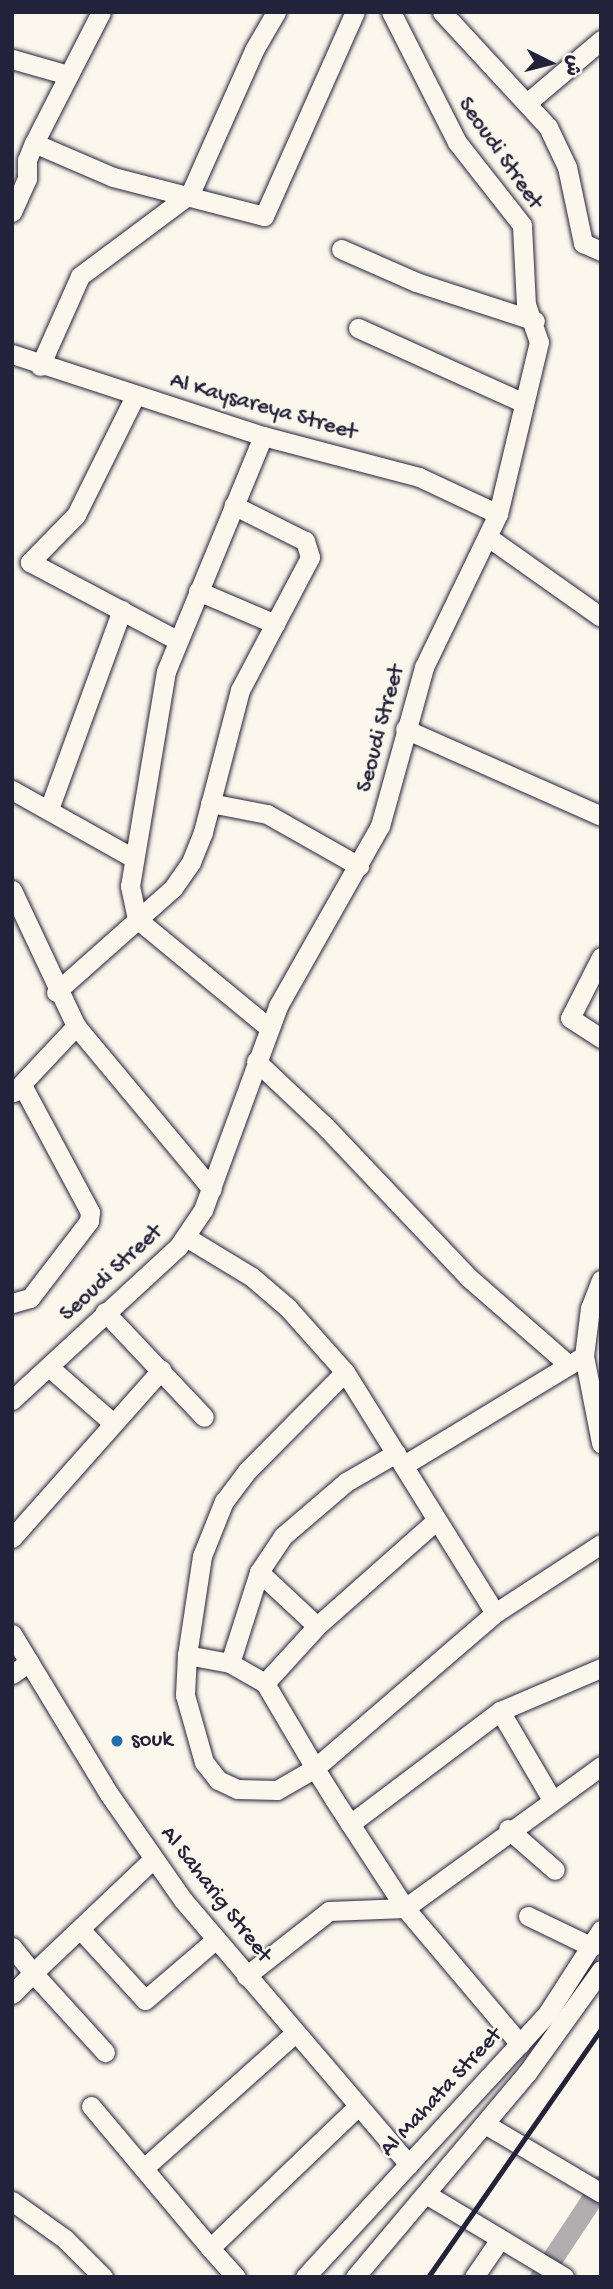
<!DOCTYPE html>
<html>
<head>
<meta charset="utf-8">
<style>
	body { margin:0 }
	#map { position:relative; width:613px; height:2289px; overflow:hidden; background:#fbf7ec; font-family:"Gochi Hand","Playpen Sans Arabic",sans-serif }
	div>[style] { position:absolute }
	.canal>* { height:21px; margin:-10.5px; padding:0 10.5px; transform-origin:10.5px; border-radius:10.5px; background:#b1aeb0 }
	.roads { filter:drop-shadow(0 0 2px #22223b) drop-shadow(0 0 2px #22223b) }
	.minor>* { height:19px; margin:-9.5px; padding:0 9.5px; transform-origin:9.5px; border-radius:9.5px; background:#fbf7ec }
	.rail>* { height:5px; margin:-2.5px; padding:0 2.5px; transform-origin:2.5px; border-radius:2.5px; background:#22223b }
	.dots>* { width:19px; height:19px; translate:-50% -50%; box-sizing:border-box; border:4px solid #fbf7ec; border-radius:50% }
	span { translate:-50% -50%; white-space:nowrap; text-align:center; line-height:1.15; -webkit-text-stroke:5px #fbf7ec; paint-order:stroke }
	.street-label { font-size:23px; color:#22223b }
	.poi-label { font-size:23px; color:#22223b }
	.left { translate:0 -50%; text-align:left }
	.frame { position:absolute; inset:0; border:14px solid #22223b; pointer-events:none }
	.north { position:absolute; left:515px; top:28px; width:70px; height:70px; -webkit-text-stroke:5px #fbf7ec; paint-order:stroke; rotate:96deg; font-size:19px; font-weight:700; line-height:28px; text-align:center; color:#22223b }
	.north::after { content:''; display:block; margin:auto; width:24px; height:32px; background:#22223b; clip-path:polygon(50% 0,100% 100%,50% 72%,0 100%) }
</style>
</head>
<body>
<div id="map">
	<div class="canal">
		<div style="left:540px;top:2277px;width:110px;rotate:-56.5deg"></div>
	</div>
	<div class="roads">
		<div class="minor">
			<div style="left:442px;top:12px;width:156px;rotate:47.3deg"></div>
			<div style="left:548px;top:127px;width:44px;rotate:64.6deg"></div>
			<div style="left:567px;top:167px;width:78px;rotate:78.1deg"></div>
			<div style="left:583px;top:243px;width:20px;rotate:24deg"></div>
			<div style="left:12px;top:59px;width:58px;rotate:15.9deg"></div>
			<div style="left:528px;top:102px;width:96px;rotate:-40.3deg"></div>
			<div style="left:34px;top:143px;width:86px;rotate:23.3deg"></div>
			<div style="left:113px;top:177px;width:156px;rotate:14.5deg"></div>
			<div style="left:264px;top:216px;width:223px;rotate:-66deg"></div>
			<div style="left:12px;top:212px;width:36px;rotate:-66deg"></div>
			<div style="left:27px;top:179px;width:19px;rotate:-90deg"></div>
			<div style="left:27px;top:160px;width:18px;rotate:-68deg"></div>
			<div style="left:34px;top:143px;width:147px;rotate:-62.9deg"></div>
			<div style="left:341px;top:249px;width:82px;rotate:23.7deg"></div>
			<div style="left:416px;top:282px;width:125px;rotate:18.1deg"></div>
			<div style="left:358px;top:328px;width:182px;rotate:24.3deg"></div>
			<div style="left:12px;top:354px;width:264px;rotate:18.1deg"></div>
			<div style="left:263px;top:436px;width:161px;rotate:14.7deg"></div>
			<div style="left:419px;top:477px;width:87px;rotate:25.1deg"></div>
			<div style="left:40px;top:366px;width:98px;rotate:-66deg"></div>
			<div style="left:80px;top:276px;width:137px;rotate:-36.7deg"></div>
			<div style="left:190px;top:194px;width:158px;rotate:-66deg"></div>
			<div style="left:254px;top:50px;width:44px;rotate:-59.9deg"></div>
			<div style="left:135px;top:396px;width:133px;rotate:116.4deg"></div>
			<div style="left:76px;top:515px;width:66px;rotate:134.4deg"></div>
			<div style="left:30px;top:562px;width:166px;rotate:28deg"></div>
			<div style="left:263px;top:436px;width:254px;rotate:112.4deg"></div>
			<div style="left:166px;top:671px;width:218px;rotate:99.5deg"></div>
			<div style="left:130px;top:886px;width:34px;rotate:78deg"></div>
			<div style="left:137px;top:919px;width:171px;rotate:39.5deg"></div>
			<div style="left:488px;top:537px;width:138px;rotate:35.3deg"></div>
			<div style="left:198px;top:591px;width:84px;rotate:23.2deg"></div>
			<div style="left:405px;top:729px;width:214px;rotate:23.9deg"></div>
			<div style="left:12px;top:790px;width:139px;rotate:29.3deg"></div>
			<div style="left:210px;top:803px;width:58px;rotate:10.9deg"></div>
			<div style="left:267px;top:814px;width:106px;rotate:29.5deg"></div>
			<div style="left:49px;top:809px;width:212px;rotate:-69.9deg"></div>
			<div style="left:12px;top:890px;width:150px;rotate:64.8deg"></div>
			<div style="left:76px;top:1026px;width:212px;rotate:50.2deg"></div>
			<div style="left:601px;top:957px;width:68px;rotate:116.9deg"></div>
			<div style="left:570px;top:1018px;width:37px;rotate:33deg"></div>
			<div style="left:56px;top:992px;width:157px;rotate:-41.6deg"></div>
			<div style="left:173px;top:888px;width:32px;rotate:-55deg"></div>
			<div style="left:191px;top:862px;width:32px;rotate:-68deg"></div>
			<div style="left:203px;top:832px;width:147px;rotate:-75.4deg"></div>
			<div style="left:240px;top:690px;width:150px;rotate:-62.2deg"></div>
			<div style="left:310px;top:557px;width:17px;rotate:-107deg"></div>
			<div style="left:305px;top:541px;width:80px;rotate:-153.4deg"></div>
			<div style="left:256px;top:1061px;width:93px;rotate:43.3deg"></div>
			<div style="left:324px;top:1125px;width:209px;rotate:46.5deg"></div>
			<div style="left:468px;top:1277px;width:134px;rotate:41.1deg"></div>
			<div style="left:14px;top:1092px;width:91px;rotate:-46.8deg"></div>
			<div style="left:186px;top:1237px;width:77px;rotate:31.2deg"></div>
			<div style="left:252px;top:1277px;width:48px;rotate:40.7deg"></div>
			<div style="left:288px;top:1308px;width:86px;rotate:48.3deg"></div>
			<div style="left:345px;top:1372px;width:139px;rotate:134.7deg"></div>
			<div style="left:247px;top:1471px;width:38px;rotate:127deg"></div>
			<div style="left:224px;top:1501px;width:59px;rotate:111.8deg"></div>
			<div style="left:202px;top:1556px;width:100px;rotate:98.6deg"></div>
			<div style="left:601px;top:1280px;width:30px;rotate:111deg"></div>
			<div style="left:590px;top:1308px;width:48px;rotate:97.1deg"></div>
			<div style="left:584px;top:1356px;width:89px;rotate:78.9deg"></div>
			<div style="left:12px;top:1303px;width:19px;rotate:-16deg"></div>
			<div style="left:30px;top:1298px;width:97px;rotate:-52.5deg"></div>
			<div style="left:89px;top:1221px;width:9px;rotate:-84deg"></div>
			<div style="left:90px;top:1212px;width:144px;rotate:-118.2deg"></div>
			<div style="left:105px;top:1312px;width:144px;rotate:46.7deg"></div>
			<div style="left:49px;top:1367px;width:85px;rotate:41.2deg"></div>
			<div style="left:345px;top:1372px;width:284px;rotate:58.1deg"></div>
			<div style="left:12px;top:1400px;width:226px;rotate:-42.7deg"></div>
			<div style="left:178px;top:1247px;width:45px;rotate:-56deg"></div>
			<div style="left:203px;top:1210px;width:217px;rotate:-69.8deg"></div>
			<div style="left:278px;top:1006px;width:207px;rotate:-60.5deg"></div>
			<div style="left:380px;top:826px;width:165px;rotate:-74.5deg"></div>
			<div style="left:424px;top:667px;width:170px;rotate:-64.2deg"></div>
			<div style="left:498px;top:514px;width:177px;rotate:-76.6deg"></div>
			<div style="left:539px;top:342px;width:39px;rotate:-109deg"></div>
			<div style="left:526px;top:305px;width:80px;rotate:-92.9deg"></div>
			<div style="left:522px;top:225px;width:105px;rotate:-128.1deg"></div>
			<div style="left:457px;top:142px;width:146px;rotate:-116.9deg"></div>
			<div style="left:404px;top:1465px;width:210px;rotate:-31.2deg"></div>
			<div style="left:12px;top:1538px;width:225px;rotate:-48.4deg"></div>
			<div style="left:259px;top:1572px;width:79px;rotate:43deg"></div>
			<div style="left:12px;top:1634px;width:187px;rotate:58.8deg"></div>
			<div style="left:109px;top:1794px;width:129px;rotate:55.1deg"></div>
			<div style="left:183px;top:1900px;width:348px;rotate:49.5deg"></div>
			<div style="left:230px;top:1663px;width:96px;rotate:-72.3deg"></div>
			<div style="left:259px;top:1572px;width:43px;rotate:-56.3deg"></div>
			<div style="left:283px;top:1536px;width:83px;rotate:-40.6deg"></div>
			<div style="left:346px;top:1482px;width:58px;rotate:-30.1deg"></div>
			<div style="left:12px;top:1674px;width:21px;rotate:-35deg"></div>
			<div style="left:265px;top:1683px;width:77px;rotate:-47.6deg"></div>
			<div style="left:317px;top:1626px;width:160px;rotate:-41.5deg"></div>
			<div style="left:500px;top:1711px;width:101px;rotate:59.6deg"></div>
			<div style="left:350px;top:1824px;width:188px;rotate:-37deg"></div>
			<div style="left:500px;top:1711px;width:110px;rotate:-23.1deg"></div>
			<div style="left:508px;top:1829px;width:62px;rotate:41.1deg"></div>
			<div style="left:528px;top:1916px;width:71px;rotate:25.8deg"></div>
			<div style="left:80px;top:1929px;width:96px;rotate:47.5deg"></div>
			<div style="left:145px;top:2000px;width:92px;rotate:-40.6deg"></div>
			<div style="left:12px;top:1947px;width:33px;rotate:51deg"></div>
			<div style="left:33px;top:1973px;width:166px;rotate:-43.5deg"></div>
			<div style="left:246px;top:1976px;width:105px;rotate:-38.1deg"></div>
			<div style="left:329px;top:1911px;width:76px;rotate:-2.3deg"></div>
			<div style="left:405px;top:1908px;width:242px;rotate:-35.9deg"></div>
			<div style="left:12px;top:1994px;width:30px;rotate:-45deg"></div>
			<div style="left:33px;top:1973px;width:107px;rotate:47.7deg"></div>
			<div style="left:520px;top:2044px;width:178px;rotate:-130.2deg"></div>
			<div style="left:405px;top:1908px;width:130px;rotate:-123.1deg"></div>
			<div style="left:334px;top:1799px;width:36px;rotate:-122deg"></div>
			<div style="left:315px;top:1768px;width:99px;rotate:-120.5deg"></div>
			<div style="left:265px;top:1683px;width:40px;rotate:-150.3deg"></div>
			<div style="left:230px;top:1663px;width:44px;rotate:-169.5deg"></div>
			<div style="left:187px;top:1655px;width:40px;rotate:92.9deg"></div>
			<div style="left:185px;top:1695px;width:70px;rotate:74.2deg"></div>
			<div style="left:204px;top:1762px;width:23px;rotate:52deg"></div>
			<div style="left:218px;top:1780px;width:21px;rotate:25deg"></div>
			<div style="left:237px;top:1789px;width:40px;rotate:1.4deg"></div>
			<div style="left:277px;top:1790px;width:44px;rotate:-30.1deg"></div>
			<div style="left:315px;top:1768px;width:238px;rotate:-40.7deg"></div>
			<div style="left:495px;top:1613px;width:126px;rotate:-33.1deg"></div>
			<div style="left:91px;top:2106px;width:185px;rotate:50deg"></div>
			<div style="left:485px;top:2124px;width:135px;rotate:30.7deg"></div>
			<div style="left:144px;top:2168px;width:203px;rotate:-41.8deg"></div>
			<div style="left:426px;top:2194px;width:161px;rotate:31deg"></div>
			<div style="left:12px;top:2201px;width:65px;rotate:35.6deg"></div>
			<div style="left:65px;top:2239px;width:54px;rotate:45deg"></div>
			<div style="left:236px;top:2277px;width:39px;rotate:-132deg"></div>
			<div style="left:210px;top:2248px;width:205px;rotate:-43.8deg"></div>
			<div style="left:305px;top:2277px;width:357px;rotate:-47.4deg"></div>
			<div style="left:547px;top:2014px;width:100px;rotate:-57.3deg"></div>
			<div style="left:355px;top:2277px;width:267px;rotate:-49.9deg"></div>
			<div style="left:527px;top:2073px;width:127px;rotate:-54.3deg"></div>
			<div style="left:474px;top:2277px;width:46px;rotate:-55.6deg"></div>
		</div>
	</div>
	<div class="rail">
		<div style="left:428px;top:2277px;width:302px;rotate:-55.1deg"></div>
	</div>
	<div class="dots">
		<div style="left:117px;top:1741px;background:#1f6fb2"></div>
	</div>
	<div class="street-label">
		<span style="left:499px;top:154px;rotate:55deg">Seoudi Street</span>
		<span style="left:263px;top:408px;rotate:16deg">Al Kaysareya Street</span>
		<span style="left:382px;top:729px;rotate:-75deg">Seoudi Street</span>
		<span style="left:112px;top:1274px;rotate:-43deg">Seoudi Street</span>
		<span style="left:215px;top:1895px;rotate:52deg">Al Saharig Street</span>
		<span style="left:442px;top:2093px;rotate:-47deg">Al Mahata Street</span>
	</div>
	<div class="poi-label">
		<span class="left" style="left:131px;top:1741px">souk</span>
	</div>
	<div class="frame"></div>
	<div class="north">ش</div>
</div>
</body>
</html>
